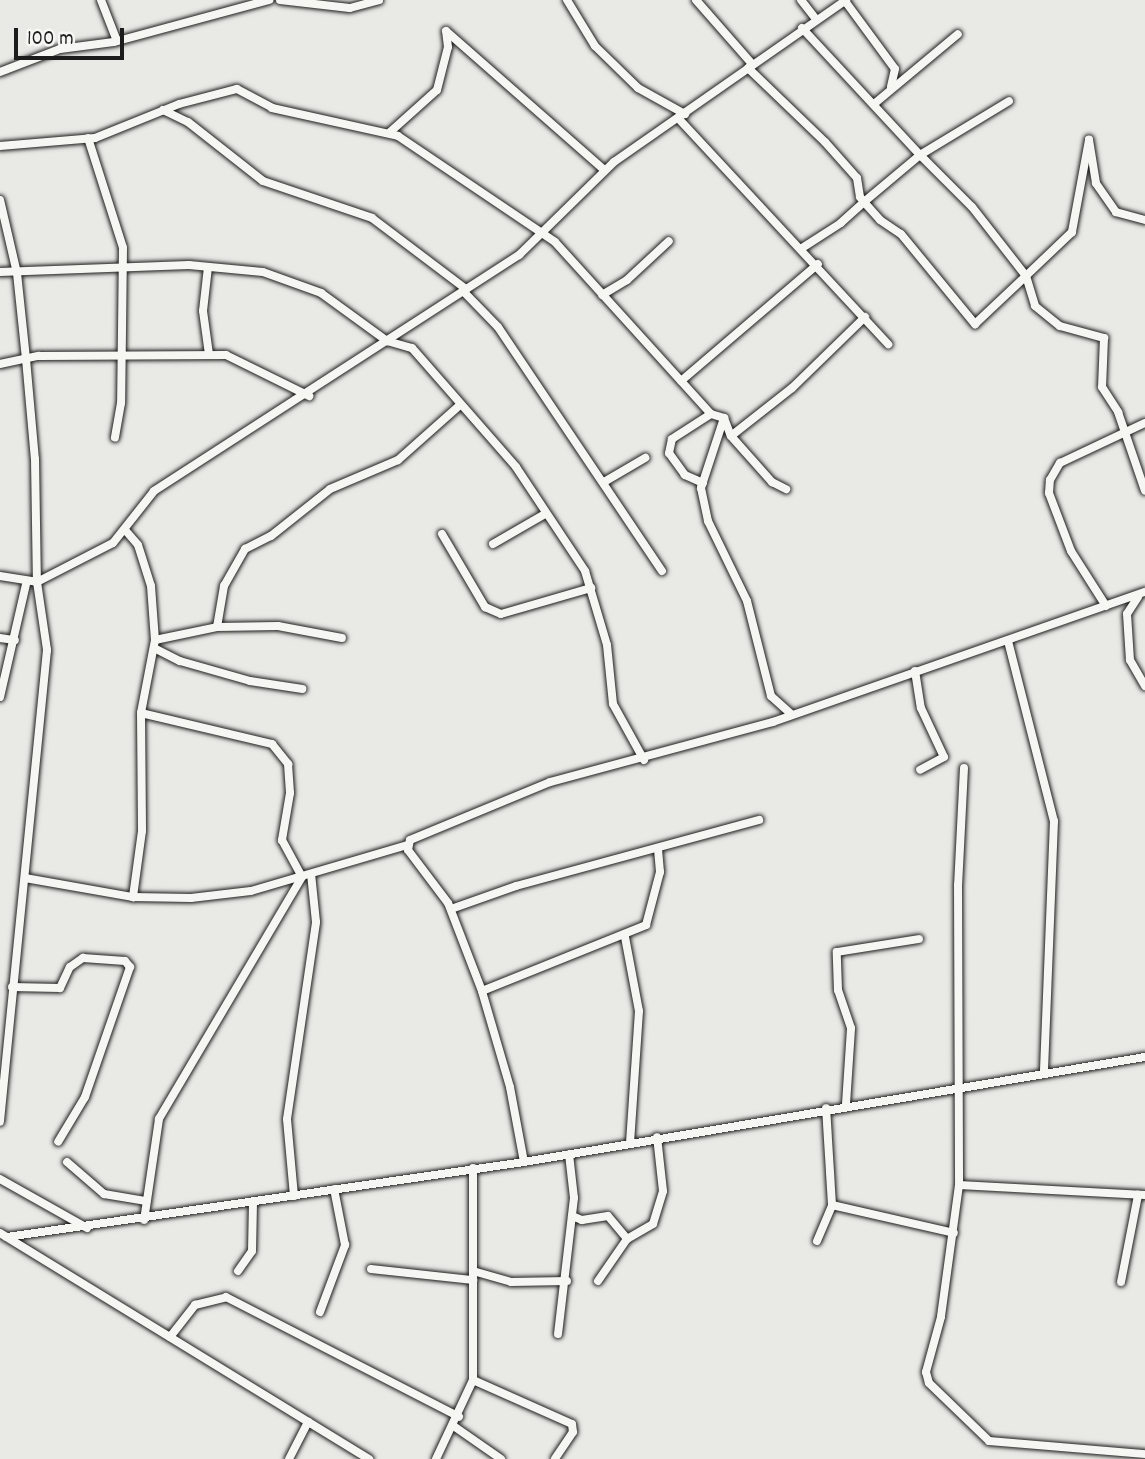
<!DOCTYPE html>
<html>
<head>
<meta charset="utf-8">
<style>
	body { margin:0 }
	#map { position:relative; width:1145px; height:1459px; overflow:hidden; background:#e9e9e5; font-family:Dekko,sans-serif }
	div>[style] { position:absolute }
	.roads { filter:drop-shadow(0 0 2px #1c1c1c) drop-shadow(0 0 2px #1c1c1c) }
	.street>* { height:8px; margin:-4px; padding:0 4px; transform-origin:4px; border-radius:4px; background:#f6f6f2 }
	span { translate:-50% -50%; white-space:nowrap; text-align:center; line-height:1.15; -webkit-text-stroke:6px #f6f6f2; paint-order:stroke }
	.scale { position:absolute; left:14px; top:28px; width:110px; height:32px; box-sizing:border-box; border:4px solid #1c1c1c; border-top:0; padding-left:9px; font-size:21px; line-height:24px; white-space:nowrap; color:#1c1c1c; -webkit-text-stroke:5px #f6f6f2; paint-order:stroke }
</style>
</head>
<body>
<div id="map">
	<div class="roads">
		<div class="street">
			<div style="left:101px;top:0;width:44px;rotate:68.7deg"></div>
			<div style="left:280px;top:0;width:70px;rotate:6.5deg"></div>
			<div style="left:350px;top:8px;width:30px;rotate:-15deg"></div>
			<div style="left:567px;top:0;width:54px;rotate:58.7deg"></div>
			<div style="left:595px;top:46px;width:60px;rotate:44.3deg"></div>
			<div style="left:638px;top:88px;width:54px;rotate:29deg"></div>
			<div style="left:696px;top:0;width:86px;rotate:48.8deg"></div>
			<div style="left:801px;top:0;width:24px;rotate:52deg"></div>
			<div style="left:845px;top:1px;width:84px;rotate:53.7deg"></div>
			<div style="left:895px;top:69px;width:18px;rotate:103deg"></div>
			<div style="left:802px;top:28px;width:173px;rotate:47.1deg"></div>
			<div style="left:920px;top:155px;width:104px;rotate:-31.2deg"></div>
			<div style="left:748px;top:68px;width:107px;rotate:43.9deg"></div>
			<div style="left:825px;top:142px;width:48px;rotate:48.4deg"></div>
			<div style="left:857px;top:178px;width:19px;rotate:81deg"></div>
			<div style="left:860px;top:197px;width:6px;rotate:51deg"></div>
			<div style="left:864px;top:202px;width:24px;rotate:48deg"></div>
			<div style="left:880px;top:220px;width:25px;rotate:34deg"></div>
			<div style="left:901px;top:234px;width:117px;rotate:50.6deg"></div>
			<div style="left:975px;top:324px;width:70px;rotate:-43.3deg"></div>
			<div style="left:1026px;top:276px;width:88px;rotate:-128deg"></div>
			<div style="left:972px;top:207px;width:74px;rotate:-135deg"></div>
			<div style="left:920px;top:155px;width:73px;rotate:140deg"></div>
			<div style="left:864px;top:202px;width:31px;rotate:138deg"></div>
			<div style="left:841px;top:223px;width:46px;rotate:147.3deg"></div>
			<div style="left:0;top:72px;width:64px;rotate:-21deg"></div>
			<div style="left:60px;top:49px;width:54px;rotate:-7.4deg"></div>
			<div style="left:114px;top:42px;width:161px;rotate:-15.2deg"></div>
			<div style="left:874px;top:104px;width:109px;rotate:-39.8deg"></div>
			<div style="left:163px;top:110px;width:28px;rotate:26deg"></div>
			<div style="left:188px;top:122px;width:95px;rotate:38.2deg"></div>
			<div style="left:263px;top:181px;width:115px;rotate:18.7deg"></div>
			<div style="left:372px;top:218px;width:118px;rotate:37.1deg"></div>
			<div style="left:678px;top:118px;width:309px;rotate:47.1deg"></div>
			<div style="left:389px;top:133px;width:64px;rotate:-41.9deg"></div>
			<div style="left:437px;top:90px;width:44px;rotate:-75.7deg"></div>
			<div style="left:448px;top:47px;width:16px;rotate:-97deg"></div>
			<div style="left:446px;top:31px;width:210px;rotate:41.3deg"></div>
			<div style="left:88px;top:138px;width:115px;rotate:72.3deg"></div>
			<div style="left:123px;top:248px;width:155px;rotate:90.7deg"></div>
			<div style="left:121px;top:403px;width:35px;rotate:100deg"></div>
			<div style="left:0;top:146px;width:95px;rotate:-4.8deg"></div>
			<div style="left:95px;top:138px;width:91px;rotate:-22deg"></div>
			<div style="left:179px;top:104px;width:60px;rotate:-14.5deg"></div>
			<div style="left:237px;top:89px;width:40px;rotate:28deg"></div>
			<div style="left:272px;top:108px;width:129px;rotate:12.5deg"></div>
			<div style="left:398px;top:136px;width:189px;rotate:34deg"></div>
			<div style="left:555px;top:242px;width:232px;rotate:47.8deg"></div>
			<div style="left:711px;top:414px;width:14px;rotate:17deg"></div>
			<div style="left:724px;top:418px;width:19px;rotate:69deg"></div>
			<div style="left:731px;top:436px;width:62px;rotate:48.3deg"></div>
			<div style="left:772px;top:482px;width:16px;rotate:27deg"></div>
			<div style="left:0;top:200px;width:75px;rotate:76.9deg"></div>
			<div style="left:17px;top:273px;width:86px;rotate:84deg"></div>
			<div style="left:26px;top:359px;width:100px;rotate:84.9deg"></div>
			<div style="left:35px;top:459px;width:123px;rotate:89.1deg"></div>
			<div style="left:37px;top:582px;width:69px;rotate:81.6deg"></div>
			<div style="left:47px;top:650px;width:474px;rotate:95.7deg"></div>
			<div style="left:1145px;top:220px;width:30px;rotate:-165deg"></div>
			<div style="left:1116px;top:212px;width:35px;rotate:-125deg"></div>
			<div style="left:1096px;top:183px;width:44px;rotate:-99.2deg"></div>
			<div style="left:1089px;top:140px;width:94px;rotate:100.5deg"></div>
			<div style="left:1072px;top:232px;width:64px;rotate:136.3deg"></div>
			<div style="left:1026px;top:276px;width:31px;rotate:73deg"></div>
			<div style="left:1035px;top:306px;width:32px;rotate:39deg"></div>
			<div style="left:1060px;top:326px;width:46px;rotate:15.3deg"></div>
			<div style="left:1104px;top:338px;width:49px;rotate:92.3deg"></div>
			<div style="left:1102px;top:387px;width:30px;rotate:57deg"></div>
			<div style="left:1118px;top:412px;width:83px;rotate:71.1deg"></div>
			<div style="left:208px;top:267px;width:44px;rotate:96.5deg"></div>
			<div style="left:203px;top:311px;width:43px;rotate:82.1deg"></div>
			<div style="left:0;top:272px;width:189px;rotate:-2.1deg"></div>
			<div style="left:189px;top:265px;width:74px;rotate:5.4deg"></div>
			<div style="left:263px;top:272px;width:62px;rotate:19.9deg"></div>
			<div style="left:321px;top:293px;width:82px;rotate:36deg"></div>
			<div style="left:387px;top:341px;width:26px;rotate:16deg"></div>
			<div style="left:412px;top:348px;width:158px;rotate:48.8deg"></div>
			<div style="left:516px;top:467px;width:125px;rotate:56.4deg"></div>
			<div style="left:585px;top:571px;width:77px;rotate:73.4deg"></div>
			<div style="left:607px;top:645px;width:59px;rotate:84.2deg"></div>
			<div style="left:613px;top:704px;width:64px;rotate:61deg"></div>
			<div style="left:463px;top:291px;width:50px;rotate:45.8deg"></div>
			<div style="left:498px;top:327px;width:294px;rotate:56.1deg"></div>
			<div style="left:602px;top:295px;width:29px;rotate:-31deg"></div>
			<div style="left:627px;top:280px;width:57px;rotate:-42.9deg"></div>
			<div style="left:0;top:364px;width:40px;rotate:-12deg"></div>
			<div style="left:39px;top:356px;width:187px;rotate:-0.3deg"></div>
			<div style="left:226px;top:355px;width:93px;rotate:26.3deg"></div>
			<div style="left:681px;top:381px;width:180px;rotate:-40.5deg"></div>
			<div style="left:724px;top:418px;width:74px;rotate:108.2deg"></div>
			<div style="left:701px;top:488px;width:34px;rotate:78deg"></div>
			<div style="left:708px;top:521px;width:89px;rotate:64deg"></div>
			<div style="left:747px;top:601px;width:98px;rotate:75.8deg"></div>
			<div style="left:771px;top:696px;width:27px;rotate:42deg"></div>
			<div style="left:731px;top:436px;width:78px;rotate:-38.2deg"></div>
			<div style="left:792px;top:388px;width:102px;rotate:-44.2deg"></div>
			<div style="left:604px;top:482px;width:48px;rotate:-30.3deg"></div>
			<div style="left:703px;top:483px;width:20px;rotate:-156deg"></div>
			<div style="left:685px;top:475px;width:27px;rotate:-126deg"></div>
			<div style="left:669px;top:453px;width:14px;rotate:-78deg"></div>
			<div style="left:672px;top:439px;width:46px;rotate:-32.7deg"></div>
			<div style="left:126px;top:531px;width:18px;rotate:49deg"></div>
			<div style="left:138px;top:545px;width:43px;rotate:72.4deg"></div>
			<div style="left:151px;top:586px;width:54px;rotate:85.8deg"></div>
			<div style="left:155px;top:640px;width:74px;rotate:100.9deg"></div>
			<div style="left:141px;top:713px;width:118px;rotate:89.5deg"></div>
			<div style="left:142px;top:831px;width:67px;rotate:97.8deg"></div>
			<div style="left:442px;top:534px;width:85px;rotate:59.5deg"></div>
			<div style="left:485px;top:607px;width:17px;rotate:24deg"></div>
			<div style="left:501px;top:614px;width:94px;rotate:-16.1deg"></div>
			<div style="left:493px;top:544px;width:60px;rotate:-30deg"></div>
			<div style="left:0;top:576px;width:37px;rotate:9deg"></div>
			<div style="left:37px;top:582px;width:85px;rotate:-27.2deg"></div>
			<div style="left:113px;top:543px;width:66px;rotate:-51.7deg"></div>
			<div style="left:154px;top:491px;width:435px;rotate:-32.9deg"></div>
			<div style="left:519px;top:255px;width:133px;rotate:-44.4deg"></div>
			<div style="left:614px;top:162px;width:283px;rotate:-34.9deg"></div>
			<div style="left:1138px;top:597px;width:20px;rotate:123deg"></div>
			<div style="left:1127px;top:614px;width:46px;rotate:86.3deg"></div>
			<div style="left:1130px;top:660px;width:30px;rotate:60deg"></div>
			<div style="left:1106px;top:606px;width:65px;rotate:-122.5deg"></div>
			<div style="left:1071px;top:551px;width:62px;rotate:-110.8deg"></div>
			<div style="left:1049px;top:493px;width:13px;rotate:-86deg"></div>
			<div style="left:1050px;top:480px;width:20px;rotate:-60deg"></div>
			<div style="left:1060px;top:463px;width:94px;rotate:-25.2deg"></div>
			<div style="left:217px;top:627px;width:42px;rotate:-80.3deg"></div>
			<div style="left:224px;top:586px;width:43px;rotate:-60.4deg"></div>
			<div style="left:245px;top:549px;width:29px;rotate:-27deg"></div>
			<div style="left:271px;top:536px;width:75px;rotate:-38.5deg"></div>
			<div style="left:330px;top:489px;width:74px;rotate:-23.1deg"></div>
			<div style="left:398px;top:460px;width:83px;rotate:-41.6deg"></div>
			<div style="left:0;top:638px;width:15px;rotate:8deg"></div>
			<div style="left:155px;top:640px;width:63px;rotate:-11.8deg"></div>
			<div style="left:217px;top:627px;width:61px;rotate:-0.9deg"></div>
			<div style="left:278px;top:626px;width:65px;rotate:10.6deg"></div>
			<div style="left:1008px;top:641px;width:186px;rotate:75.7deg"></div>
			<div style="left:1054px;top:821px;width:250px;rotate:92.3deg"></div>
			<div style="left:154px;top:648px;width:29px;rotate:27deg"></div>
			<div style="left:180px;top:661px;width:73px;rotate:15.9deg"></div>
			<div style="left:250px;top:681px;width:53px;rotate:8.7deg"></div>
			<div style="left:915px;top:671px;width:37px;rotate:81deg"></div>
			<div style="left:921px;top:708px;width:54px;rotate:64.9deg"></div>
			<div style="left:944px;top:757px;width:27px;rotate:152deg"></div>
			<div style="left:0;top:697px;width:116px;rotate:-77deg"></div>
			<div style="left:141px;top:713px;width:135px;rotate:13.3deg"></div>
			<div style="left:272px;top:744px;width:26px;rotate:51deg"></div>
			<div style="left:288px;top:764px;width:29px;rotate:86deg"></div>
			<div style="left:290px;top:793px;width:48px;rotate:99.7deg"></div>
			<div style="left:282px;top:840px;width:42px;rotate:61.6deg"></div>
			<div style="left:302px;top:877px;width:281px;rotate:120.6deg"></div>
			<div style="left:159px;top:1119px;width:102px;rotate:98.4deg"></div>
			<div style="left:964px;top:768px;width:117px;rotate:92.9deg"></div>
			<div style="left:958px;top:885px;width:300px;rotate:89.8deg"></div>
			<div style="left:959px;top:1185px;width:133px;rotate:97.8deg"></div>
			<div style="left:941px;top:1317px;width:57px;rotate:105.3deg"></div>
			<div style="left:926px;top:1372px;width:11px;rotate:75deg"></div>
			<div style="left:929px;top:1383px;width:83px;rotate:44deg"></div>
			<div style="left:989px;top:1441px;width:157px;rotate:4.8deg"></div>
			<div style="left:25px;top:878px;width:110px;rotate:10deg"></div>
			<div style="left:133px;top:897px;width:58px;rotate:1deg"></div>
			<div style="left:191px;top:898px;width:60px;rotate:-6.7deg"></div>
			<div style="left:251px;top:891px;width:163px;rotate:-16.4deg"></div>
			<div style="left:451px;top:909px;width:69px;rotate:-19.5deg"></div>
			<div style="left:516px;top:886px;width:252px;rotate:-15.2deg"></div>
			<div style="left:625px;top:937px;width:75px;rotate:79.3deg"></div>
			<div style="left:639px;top:1011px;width:131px;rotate:93.9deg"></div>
			<div style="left:12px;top:987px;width:48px;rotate:1.2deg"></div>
			<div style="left:60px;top:988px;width:23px;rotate:-65deg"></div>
			<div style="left:70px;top:967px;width:16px;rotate:-35deg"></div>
			<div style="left:83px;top:958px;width:42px;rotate:4.1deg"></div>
			<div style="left:125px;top:961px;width:8px;rotate:50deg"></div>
			<div style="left:130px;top:967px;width:138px;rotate:109.1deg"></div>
			<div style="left:85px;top:1097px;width:52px;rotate:121deg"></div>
			<div style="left:482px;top:991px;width:177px;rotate:-21.9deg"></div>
			<div style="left:646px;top:925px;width:55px;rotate:-75.2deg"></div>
			<div style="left:660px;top:872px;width:23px;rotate:-95deg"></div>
			<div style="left:846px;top:1104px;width:76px;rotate:-86.2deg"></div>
			<div style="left:851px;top:1028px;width:40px;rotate:-108.9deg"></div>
			<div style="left:838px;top:990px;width:38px;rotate:-92deg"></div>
			<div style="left:837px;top:952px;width:83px;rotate:-9deg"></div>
			<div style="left:67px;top:1162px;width:49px;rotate:40.9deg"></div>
			<div style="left:104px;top:1194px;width:43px;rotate:9.5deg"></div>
			<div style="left:524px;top:1162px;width:76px;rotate:-100.6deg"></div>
			<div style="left:510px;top:1087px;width:100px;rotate:-106.3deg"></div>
			<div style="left:482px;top:991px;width:94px;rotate:-111.1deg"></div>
			<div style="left:448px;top:903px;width:66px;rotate:-127deg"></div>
			<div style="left:408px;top:850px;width:10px;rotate:-79deg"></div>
			<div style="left:410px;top:840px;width:152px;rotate:-22.5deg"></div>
			<div style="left:550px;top:782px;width:231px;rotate:-15.1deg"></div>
			<div style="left:773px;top:722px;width:394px;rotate:-19.3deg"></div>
			<div style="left:0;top:1179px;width:100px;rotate:29.4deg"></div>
			<div style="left:959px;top:1185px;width:186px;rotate:3.1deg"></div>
			<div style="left:294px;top:1196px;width:77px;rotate:-95.2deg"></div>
			<div style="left:287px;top:1119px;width:199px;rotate:-81.6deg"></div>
			<div style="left:316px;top:922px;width:48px;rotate:-95.9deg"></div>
			<div style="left:832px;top:1205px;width:125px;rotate:12.9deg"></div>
			<div style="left:572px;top:1216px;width:11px;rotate:22deg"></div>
			<div style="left:582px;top:1220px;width:26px;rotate:-9deg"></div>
			<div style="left:608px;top:1216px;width:30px;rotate:50deg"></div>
			<div style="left:0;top:1233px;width:433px;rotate:31.5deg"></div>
			<div style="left:7px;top:1237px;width:522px;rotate:-8.25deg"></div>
			<div style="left:524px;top:1162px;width:630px;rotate:-9.6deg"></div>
			<div style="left:817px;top:1241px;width:39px;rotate:-67deg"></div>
			<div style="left:832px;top:1205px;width:97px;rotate:-93.5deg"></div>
			<div style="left:371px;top:1269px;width:103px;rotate:6.2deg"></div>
			<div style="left:238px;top:1271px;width:24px;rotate:-55deg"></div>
			<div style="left:252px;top:1251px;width:49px;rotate:-88.8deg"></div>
			<div style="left:473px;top:1271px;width:40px;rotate:16deg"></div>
			<div style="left:511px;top:1282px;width:56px;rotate:-1deg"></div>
			<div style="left:598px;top:1281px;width:51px;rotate:-55.4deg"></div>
			<div style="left:627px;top:1239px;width:30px;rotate:-30deg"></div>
			<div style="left:653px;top:1224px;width:34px;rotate:-73deg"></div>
			<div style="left:663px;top:1191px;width:54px;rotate:-96.3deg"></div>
			<div style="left:1121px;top:1282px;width:89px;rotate:-78.9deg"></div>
			<div style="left:320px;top:1312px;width:72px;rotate:-69.5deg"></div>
			<div style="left:345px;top:1245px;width:57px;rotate:-101.1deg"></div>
			<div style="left:558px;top:1334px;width:137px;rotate:-83.3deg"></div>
			<div style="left:574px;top:1198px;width:44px;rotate:-96.5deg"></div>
			<div style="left:170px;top:1337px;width:41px;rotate:-52deg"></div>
			<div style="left:195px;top:1305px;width:32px;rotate:-14deg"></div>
			<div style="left:226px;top:1297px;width:262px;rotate:27.2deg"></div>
			<div style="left:473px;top:1380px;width:108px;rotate:24deg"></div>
			<div style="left:572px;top:1424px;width:8px;rotate:83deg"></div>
			<div style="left:573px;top:1432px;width:32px;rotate:124deg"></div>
			<div style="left:455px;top:1427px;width:56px;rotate:34.8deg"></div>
			<div style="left:289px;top:1459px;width:42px;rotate:-62.8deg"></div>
			<div style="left:436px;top:1459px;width:87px;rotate:-64.9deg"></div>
			<div style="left:473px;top:1380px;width:212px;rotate:-90deg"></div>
		</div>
	</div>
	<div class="scale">100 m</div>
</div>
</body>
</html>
